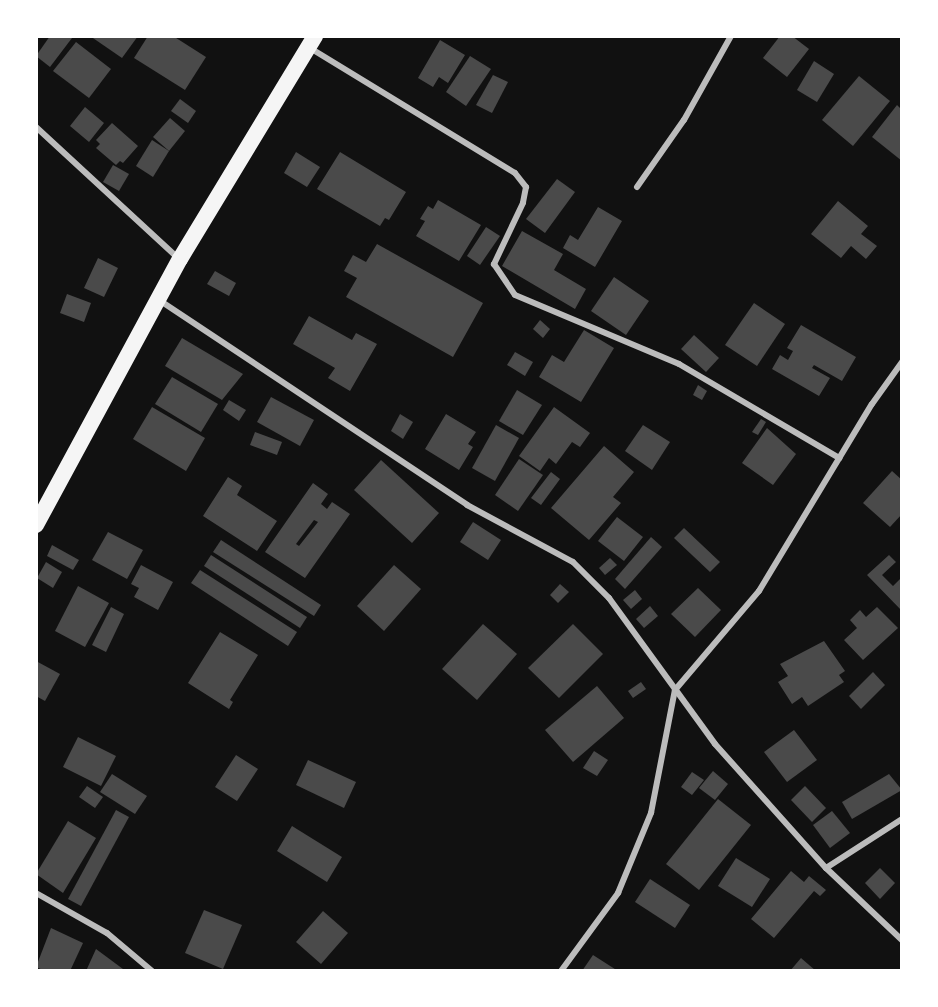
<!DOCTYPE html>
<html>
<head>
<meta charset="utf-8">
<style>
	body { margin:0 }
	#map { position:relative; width:938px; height:1007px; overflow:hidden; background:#111; font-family:"Open Sans",sans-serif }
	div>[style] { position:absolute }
	.building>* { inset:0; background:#4a4a4a }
	.minor>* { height:6px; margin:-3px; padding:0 3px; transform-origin:3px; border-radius:3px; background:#bcbcbc }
	.trunk>* { height:16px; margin:-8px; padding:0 8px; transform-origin:8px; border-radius:8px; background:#f5f5f5 }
	span { translate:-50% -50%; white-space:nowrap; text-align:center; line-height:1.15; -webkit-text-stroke:6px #fff; paint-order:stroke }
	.frame { position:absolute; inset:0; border:38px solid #fff; pointer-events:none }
</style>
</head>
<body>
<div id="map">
	<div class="building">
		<div style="clip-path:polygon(50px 36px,72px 38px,50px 67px,36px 56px)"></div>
		<div style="clip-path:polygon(90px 36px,138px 36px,122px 58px)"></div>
		<div style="clip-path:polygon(148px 36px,173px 36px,206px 57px,185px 90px,134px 58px)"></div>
		<div style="clip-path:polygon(780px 36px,792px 36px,809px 49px,787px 77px,763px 58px)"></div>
		<div style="clip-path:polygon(440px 40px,465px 55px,448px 83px,439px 77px,433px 87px,418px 78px)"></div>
		<div style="clip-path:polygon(76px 42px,111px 69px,89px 98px,53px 71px)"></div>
		<div style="clip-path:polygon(470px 56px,491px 69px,466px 106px,446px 92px)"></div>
		<div style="clip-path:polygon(814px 61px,834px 74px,817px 102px,797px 90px)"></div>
		<div style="clip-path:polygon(493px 75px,508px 82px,492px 113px,476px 105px)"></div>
		<div style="clip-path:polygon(859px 76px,890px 101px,853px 146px,822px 120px)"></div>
		<div style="clip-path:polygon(180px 99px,196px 111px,188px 123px,171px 111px)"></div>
		<div style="clip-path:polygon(897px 105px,902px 110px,902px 161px,872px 137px)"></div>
		<div style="clip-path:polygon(85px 107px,104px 123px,89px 142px,70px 126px)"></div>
		<div style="clip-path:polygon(170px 118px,185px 131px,169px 151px,153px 137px)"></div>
		<div style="clip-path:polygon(112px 123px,138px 146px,123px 163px,120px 161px,116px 165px,96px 148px,100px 144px,96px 140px)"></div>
		<div style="clip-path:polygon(152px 140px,169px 151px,153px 177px,136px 166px)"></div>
		<div style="clip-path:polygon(296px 152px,320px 167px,307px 187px,284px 173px)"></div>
		<div style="clip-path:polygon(340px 152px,406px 192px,389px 220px,385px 218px,380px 226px,317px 189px)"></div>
		<div style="clip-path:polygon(113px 165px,129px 174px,119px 191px,103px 182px)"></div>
		<div style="clip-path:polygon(557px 179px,575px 192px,545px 233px,526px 219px)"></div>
		<div style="clip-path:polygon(438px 200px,481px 225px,459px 261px,416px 236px,425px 221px,420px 219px,428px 206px,433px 209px)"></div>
		<div style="clip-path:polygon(838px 201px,868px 226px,861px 234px,877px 246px,866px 259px,851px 246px,841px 258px,811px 234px)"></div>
		<div style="clip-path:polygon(598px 207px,622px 221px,595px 267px,563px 248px,570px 235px,578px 240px)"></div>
		<div style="clip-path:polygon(486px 227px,500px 236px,480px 265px,467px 256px)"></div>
		<div style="clip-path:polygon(522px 231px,563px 254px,554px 270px,586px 289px,575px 309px,502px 266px)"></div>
		<div style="clip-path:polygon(377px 244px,483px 303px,453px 357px,346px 297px,357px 278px,344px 271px,353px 255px,366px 262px)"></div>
		<div style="clip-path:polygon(98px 258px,118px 268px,104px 297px,84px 288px)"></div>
		<div style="clip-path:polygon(215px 271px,236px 283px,229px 296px,207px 284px)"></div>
		<div style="clip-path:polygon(614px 277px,649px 301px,626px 335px,591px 311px)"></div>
		<div style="clip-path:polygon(67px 294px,91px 303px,84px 322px,60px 313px)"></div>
		<div style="clip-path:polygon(754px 303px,785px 324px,757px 366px,725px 345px)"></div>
		<div style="clip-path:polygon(309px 316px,352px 340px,356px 333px,377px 344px,350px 391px,328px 378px,335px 368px,293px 344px)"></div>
		<div style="clip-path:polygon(540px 320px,550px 329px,543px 338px,533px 329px)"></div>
		<div style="clip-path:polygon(801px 325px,856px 357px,842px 381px,814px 365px,812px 368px,830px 378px,819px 396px,772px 369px,780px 355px,788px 360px,793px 351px,787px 348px)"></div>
		<div style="clip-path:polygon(584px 330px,614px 348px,581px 402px,539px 377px,552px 355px,564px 362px)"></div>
		<div style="clip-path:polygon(694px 335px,719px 358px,706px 372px,681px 349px)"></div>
		<div style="clip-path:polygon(182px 338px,243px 374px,222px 400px,165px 366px)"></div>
		<div style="clip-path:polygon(515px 352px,533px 362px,525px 376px,507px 365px)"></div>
		<div style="clip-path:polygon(172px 377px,218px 404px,201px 432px,155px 404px)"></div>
		<div style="clip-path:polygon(698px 385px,707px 391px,702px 400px,693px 395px)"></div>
		<div style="clip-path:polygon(517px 390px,542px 405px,523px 435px,499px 421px)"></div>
		<div style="clip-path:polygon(271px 397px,314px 420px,300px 446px,257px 422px)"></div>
		<div style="clip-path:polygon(229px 400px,246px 410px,239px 421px,223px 410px)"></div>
		<div style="clip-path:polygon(152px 407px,205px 438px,186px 471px,133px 439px)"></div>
		<div style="clip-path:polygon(554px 407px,590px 433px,580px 447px,572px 442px,556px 464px,549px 458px,540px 471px,519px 456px)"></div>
		<div style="clip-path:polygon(400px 414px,413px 422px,403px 439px,391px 431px)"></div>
		<div style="clip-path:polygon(446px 414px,476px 432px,468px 444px,473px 447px,459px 470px,425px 449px)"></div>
		<div style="clip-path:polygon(761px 419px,766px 422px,758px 435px,752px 432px)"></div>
		<div style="clip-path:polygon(496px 425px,519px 438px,495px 481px,472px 468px)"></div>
		<div style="clip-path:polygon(643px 425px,670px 442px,652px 470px,625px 451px)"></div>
		<div style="clip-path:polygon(767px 428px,796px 454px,773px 485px,742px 463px)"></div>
		<div style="clip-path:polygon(255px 432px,282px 442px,277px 455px,250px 445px)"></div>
		<div style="clip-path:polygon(604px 446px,634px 472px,613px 497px,621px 503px,589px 540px,551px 508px)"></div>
		<div style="clip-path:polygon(519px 459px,543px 475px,518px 511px,495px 495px)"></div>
		<div style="clip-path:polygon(381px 460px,439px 513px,412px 543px,354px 490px)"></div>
		<div style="clip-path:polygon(892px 471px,902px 480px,902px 514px,890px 527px,863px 503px)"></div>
		<div style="clip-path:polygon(551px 472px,560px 479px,541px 505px,531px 498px)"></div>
		<div style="clip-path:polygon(228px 477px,242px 486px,237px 495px,277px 521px,257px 551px,203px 516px)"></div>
		<div style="clip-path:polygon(evenodd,313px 483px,328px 494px,321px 504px,327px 509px,332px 502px,350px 514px,305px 578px,265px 552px,313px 483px,314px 520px,318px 522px,299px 546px,296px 544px,314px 520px)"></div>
		<div style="clip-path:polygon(617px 517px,643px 537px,624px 561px,598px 541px)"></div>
		<div style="clip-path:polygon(473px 522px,501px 540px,488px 560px,460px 542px)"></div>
		<div style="clip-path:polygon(684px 528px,720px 562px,710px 572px,674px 538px)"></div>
		<div style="clip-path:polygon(108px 532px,143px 550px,127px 579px,92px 560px)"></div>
		<div style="clip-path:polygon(651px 537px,662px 547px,625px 589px,615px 579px)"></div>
		<div style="clip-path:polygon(221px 540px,321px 605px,314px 616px,213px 552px)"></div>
		<div style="clip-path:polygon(52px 545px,79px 560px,73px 570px,47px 556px)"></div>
		<div style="clip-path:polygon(211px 555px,307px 617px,300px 628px,204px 566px)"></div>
		<div style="clip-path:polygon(889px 555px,896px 562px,882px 575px,893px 586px,902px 577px,902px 611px,867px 575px)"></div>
		<div style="clip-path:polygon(610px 558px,617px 565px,605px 575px,599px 568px)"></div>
		<div style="clip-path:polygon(46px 562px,62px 572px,53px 588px,37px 578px)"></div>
		<div style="clip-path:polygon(141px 565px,173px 582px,158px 610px,134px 597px,139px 588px,131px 584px)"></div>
		<div style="clip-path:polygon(394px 565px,421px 589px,384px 631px,357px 606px)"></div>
		<div style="clip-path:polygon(200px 570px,297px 632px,288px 646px,191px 583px)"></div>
		<div style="clip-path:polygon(560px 584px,569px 592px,558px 603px,550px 595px)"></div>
		<div style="clip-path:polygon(78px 586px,109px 603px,85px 647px,55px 631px)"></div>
		<div style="clip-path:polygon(698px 588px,721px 610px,695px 637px,671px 614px)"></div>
		<div style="clip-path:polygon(635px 590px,642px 599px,631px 609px,623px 600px)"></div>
		<div style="clip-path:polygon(650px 606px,658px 616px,644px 628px,636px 619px)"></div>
		<div style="clip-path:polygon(111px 607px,124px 614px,106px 652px,92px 645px)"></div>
		<div style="clip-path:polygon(877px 607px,898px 628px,863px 660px,844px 640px,857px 628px,850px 620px,860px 610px,866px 617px)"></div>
		<div style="clip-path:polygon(483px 624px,517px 654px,477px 700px,442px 669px)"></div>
		<div style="clip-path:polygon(573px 624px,603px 654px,559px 698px,528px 668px)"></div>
		<div style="clip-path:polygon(220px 632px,258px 655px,230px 700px,233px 702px,229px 709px,188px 683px)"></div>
		<div style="clip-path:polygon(824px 641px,845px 671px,839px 675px,844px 682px,808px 706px,802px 697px,792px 704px,778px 682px,788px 676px,780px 664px)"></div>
		<div style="clip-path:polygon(36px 661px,60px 674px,45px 701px,36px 696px)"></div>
		<div style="clip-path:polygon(873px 672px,885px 685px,861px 709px,849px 696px)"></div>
		<div style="clip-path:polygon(641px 682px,646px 689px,633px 698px,628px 691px)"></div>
		<div style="clip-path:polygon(597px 686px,624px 718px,573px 762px,545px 730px)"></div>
		<div style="clip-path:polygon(794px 730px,817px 760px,787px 782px,764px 752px)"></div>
		<div style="clip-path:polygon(78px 737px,116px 756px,101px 786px,63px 767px)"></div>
		<div style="clip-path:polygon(594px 751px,608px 760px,597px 776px,583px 768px)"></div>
		<div style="clip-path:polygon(236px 755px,258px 769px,237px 801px,215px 787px)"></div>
		<div style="clip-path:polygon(308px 760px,356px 782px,344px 808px,296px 785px)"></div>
		<div style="clip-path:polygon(713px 771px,728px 784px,715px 800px,699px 788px)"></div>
		<div style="clip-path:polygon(692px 772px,704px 780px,692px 795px,681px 787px)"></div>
		<div style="clip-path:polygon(112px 774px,147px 796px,135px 814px,100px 792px)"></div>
		<div style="clip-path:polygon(889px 774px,902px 790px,852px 819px,842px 802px)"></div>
		<div style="clip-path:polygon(87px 786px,103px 797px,95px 808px,79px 797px)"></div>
		<div style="clip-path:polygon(805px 786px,826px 808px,812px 822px,791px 800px)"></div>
		<div style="clip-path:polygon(718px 799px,751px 825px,699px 890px,666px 864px)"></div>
		<div style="clip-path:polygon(116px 810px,129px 817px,81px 906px,68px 899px)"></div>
		<div style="clip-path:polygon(832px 811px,850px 833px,830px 848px,813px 825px)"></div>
		<div style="clip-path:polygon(68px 821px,96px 838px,63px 893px,36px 874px)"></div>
		<div style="clip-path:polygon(292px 826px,342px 857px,327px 882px,277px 851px)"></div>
		<div style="clip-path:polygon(736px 858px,770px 879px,752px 907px,718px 886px)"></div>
		<div style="clip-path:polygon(880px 868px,895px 883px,880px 899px,865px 883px)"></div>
		<div style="clip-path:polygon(791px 871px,804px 882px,809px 876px,826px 890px,820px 896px,814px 891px,774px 938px,751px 919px)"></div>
		<div style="clip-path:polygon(650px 879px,690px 905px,675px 928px,635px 902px)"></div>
		<div style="clip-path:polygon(204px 910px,242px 925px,223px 969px,185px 953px)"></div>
		<div style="clip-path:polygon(323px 911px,348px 933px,321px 964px,296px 942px)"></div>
		<div style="clip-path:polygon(51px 928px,83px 943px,70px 971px,45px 971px,36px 967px)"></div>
		<div style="clip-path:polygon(96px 949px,123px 969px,121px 971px,86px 971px)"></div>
		<div style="clip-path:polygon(593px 955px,618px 971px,582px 971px)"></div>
		<div style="clip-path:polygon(801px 958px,816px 971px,790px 971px)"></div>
	</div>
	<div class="minor">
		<div style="left:310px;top:48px;width:240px;rotate:31.4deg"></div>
		<div style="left:515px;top:173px;width:18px;rotate:52deg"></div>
		<div style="left:526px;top:187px;width:16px;rotate:101deg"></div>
		<div style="left:523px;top:203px;width:68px;rotate:115.4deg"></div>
		<div style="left:494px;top:264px;width:37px;rotate:56deg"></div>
		<div style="left:515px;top:295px;width:178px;rotate:22.8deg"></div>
		<div style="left:679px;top:364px;width:186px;rotate:30.4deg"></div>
		<div style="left:36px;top:127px;width:195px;rotate:42.7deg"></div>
		<div style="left:637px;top:187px;width:82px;rotate:-55deg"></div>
		<div style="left:684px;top:120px;width:96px;rotate:-60.8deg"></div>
		<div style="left:159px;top:300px;width:370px;rotate:33.6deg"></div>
		<div style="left:467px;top:505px;width:120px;rotate:28.3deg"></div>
		<div style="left:573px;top:562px;width:51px;rotate:45deg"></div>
		<div style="left:609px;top:598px;width:180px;rotate:54deg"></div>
		<div style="left:715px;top:744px;width:166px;rotate:48.2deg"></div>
		<div style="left:826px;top:868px;width:105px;rotate:43.5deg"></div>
		<div style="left:826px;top:868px;width:90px;rotate:-32.8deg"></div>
		<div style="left:36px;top:893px;width:81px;rotate:29.4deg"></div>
		<div style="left:107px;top:933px;width:59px;rotate:40.2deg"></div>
		<div style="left:561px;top:971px;width:97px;rotate:-53.8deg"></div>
		<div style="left:618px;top:893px;width:87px;rotate:-67.6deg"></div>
		<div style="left:651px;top:813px;width:125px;rotate:-79deg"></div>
		<div style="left:675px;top:690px;width:130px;rotate:-49.7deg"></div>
		<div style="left:759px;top:591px;width:218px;rotate:-58.9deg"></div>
		<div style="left:872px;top:404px;width:52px;rotate:-54.5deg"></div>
	</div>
	<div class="trunk">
		<div style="left:36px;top:525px;width:302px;rotate:-61.6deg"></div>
		<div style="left:180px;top:259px;width:261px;rotate:-58.8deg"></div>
	</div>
	<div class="frame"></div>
</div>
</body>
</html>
